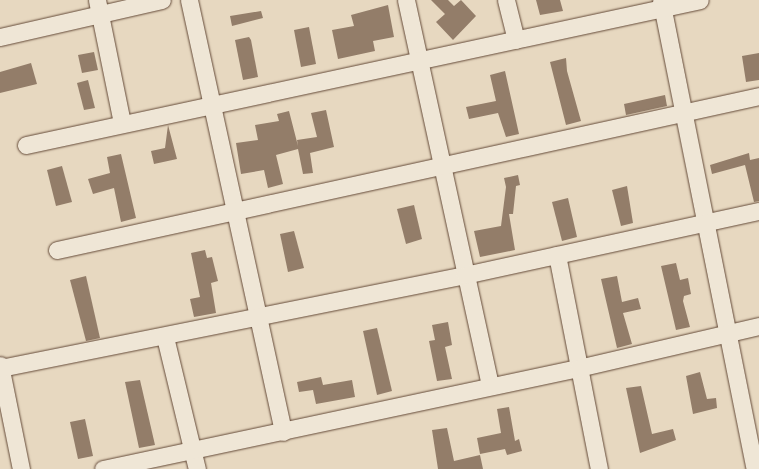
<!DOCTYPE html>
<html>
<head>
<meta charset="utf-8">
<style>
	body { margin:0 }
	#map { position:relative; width:759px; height:469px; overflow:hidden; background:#e7d8c0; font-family:"Libre Bodoni",serif }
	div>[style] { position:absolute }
	.building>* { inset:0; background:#937d69 }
	.roads { filter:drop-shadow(0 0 1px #644a38) drop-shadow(0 0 1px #644a38) }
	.minor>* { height:17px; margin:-8.5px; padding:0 8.5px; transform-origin:8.5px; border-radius:8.5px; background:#efe6d6 }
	span { translate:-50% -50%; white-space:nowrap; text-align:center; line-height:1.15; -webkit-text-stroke:3px #efe6d6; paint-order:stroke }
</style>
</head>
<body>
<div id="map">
	<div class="building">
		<div style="clip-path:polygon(431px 0,448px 0,454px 6px,461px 0,476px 16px,453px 40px,436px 22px,445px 14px)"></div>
		<div style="clip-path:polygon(536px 0,560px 0,563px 11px,540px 15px)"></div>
		<div style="clip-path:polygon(388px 5px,394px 37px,373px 41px,375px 51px,338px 59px,332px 30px,354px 26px,351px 15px)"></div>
		<div style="clip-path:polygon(261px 11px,263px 18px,232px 26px,230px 16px)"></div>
		<div style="clip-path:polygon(309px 27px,316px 64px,301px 67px,294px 30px)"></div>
		<div style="clip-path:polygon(249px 37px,251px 40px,258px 77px,243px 80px,235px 40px)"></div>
		<div style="clip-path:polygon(94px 52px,98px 70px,82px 73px,78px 55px)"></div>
		<div style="clip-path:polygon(759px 53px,759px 80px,746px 82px,742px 56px)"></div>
		<div style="clip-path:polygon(566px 58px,567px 71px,581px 121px,566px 125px,550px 62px)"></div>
		<div style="clip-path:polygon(31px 63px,37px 84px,0 93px,0 72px)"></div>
		<div style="clip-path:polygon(505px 71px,519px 134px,506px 137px,498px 113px,469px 119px,466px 107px,496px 101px,490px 75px)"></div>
		<div style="clip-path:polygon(88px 80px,95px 108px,84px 110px,77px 83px)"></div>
		<div style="clip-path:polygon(665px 95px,667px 106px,626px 115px,624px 104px)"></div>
		<div style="clip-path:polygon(326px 110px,334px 147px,310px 153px,313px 173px,303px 174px,298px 149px,276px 155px,283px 184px,268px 188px,264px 170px,241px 174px,236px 143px,258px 140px,255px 125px,279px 121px,277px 114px,289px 111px,298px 146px,297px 140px,317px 137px,311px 113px)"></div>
		<div style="clip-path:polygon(168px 125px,177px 159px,154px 164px,151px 151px,165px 148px)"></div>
		<div style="clip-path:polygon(749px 153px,750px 160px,759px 158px,759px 201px,754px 202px,745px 165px,712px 174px,710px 165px)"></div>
		<div style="clip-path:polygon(121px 154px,136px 218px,121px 222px,114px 188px,93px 194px,88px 179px,110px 173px,107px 157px)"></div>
		<div style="clip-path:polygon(62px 166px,72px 202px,56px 206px,47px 170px)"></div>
		<div style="clip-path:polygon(518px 175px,520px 185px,516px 186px,513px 214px,509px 214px,515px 250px,480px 257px,474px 231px,501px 226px,506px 187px,504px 178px)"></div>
		<div style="clip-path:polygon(627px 186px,633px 223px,621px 226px,612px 190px)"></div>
		<div style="clip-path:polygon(568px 198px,577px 237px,562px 241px,552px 202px)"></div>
		<div style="clip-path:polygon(414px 205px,422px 239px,406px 244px,397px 209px)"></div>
		<div style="clip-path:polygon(294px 231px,304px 268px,288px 272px,280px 234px)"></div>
		<div style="clip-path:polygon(205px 250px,207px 258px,212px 257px,218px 281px,211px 283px,216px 313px,194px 317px,190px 299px,200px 297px,191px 253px)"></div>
		<div style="clip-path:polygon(676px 263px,680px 280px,688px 278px,691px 294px,684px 296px,683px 301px,690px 327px,676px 330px,661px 266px)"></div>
		<div style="clip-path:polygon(86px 276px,100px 338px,86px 341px,70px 280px)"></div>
		<div style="clip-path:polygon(617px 276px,622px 302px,638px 298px,641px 309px,623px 313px,632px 344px,617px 348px,601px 279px)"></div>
		<div style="clip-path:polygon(448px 322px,452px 345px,445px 347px,452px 379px,437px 381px,429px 341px,435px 340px,432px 325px)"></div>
		<div style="clip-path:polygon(377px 328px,392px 391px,377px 395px,363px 331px)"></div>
		<div style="clip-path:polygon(700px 372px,707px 399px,716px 398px,717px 408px,693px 414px,686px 376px)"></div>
		<div style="clip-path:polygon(321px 377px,323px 385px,352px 380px,355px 397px,316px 404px,313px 390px,299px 392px,297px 382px)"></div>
		<div style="clip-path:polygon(140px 380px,155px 445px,139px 448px,125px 382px)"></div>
		<div style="clip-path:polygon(641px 386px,652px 434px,673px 429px,676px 440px,640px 453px,626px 388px)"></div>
		<div style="clip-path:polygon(509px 407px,515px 441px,519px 439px,522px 451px,507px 455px,505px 449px,480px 454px,477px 438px,501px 433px,497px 409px)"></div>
		<div style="clip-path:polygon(85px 419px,93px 456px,78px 459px,70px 422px)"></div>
		<div style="clip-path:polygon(447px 428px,454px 461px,480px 455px,483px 469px,438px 469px,432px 430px)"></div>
	</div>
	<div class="roads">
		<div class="minor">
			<div style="left:97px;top:0;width:126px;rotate:78.5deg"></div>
			<div style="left:189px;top:0;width:442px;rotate:77.7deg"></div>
			<div style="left:406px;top:0;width:395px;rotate:77.7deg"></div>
			<div style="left:506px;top:0;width:41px;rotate:76deg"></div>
			<div style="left:661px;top:0;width:478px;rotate:78.7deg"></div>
			<div style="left:0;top:37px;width:166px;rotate:-12.9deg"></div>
			<div style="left:26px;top:145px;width:689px;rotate:-12.14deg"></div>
			<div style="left:57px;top:250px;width:719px;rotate:-12.37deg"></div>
			<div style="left:557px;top:255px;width:218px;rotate:78.9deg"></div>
			<div style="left:165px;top:337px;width:136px;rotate:76.4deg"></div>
			<div style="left:0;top:365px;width:106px;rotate:78.6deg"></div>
			<div style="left:0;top:368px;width:474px;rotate:-11.3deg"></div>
			<div style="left:465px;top:275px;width:301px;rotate:-12.3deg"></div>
			<div style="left:103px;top:469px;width:486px;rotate:-12deg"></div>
			<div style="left:578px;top:368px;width:186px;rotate:-13.1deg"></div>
		</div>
	</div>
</div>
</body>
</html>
